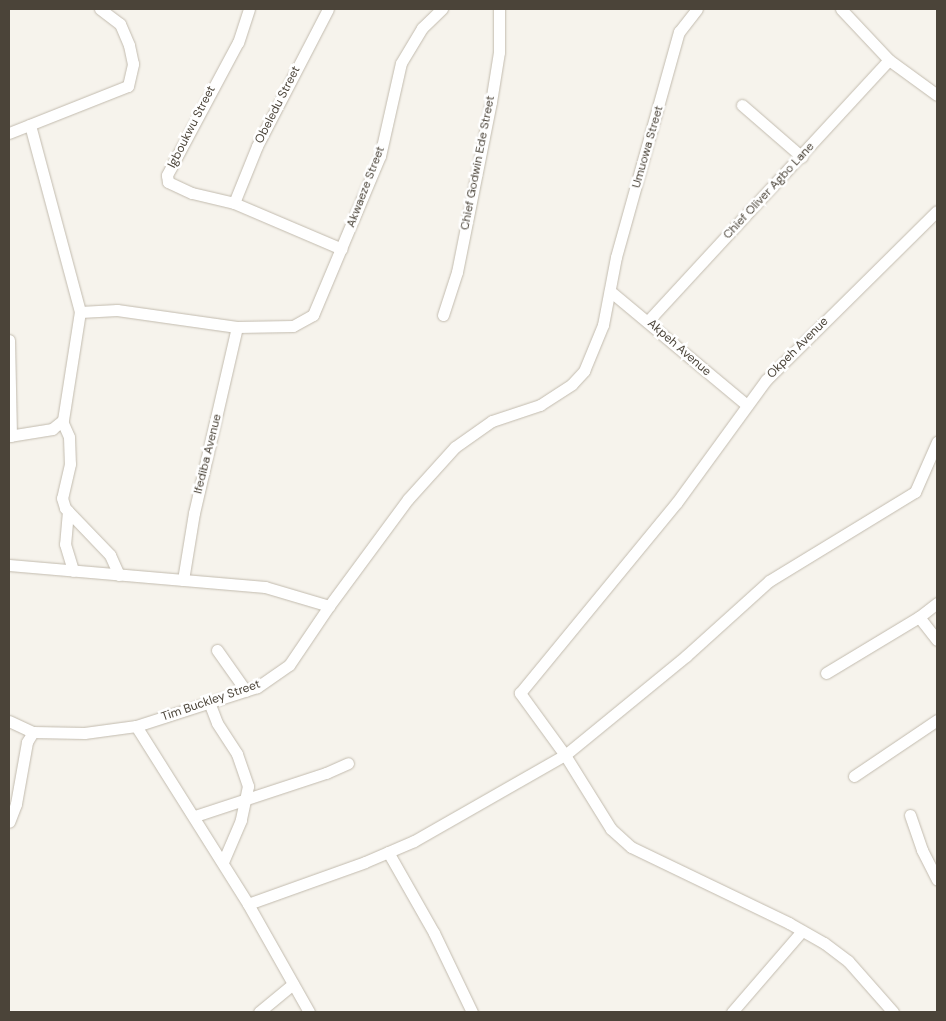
<!DOCTYPE html>
<html>
<head>
<meta charset="utf-8">
<style>
	body { margin:0 }
	#map { position:relative; width:946px; height:1021px; overflow:hidden; background:#f6f3ec; font-family:"DM Sans",sans-serif }
	div>[style] { position:absolute }
	.roads { filter:drop-shadow(0 0 1px #c2bbae) drop-shadow(0 0 1px #c2bbae) }
	.street>* { height:11px; margin:-5.5px; padding:0 5.5px; transform-origin:5.5px; border-radius:5.5px; background:#fff }
	span { translate:-50% -50%; white-space:nowrap; text-align:center; line-height:1.15; -webkit-text-stroke:5px #fff; paint-order:stroke }
	.street-label { font-size:12px; color:#4b4439 }
	.frame { position:absolute; inset:0; border:10px solid #4b4439; pointer-events:none }
</style>
</head>
<body>
<div id="map">
	<div class="roads">
		<div class="street">
			<div style="left:249px;top:9px;width:35px;rotate:108deg"></div>
			<div style="left:238px;top:42px;width:151px;rotate:118.1deg"></div>
			<div style="left:167px;top:175px;width:7px;rotate:82deg"></div>
			<div style="left:168px;top:182px;width:26px;rotate:25deg"></div>
			<div style="left:192px;top:193px;width:43px;rotate:13.4deg"></div>
			<div style="left:234px;top:203px;width:117px;rotate:23.1deg"></div>
			<div style="left:841px;top:9px;width:70px;rotate:46.7deg"></div>
			<div style="left:889px;top:60px;width:59px;rotate:36.1deg"></div>
			<div style="left:742px;top:105px;width:79px;rotate:40.9deg"></div>
			<div style="left:30px;top:125px;width:194px;rotate:75deg"></div>
			<div style="left:9px;top:133px;width:128px;rotate:-21.6deg"></div>
			<div style="left:128px;top:86px;width:23px;rotate:-77deg"></div>
			<div style="left:133px;top:64px;width:19px;rotate:-102deg"></div>
			<div style="left:129px;top:45px;width:23px;rotate:-113deg"></div>
			<div style="left:120px;top:24px;width:25px;rotate:-143deg"></div>
			<div style="left:234px;top:203px;width:61px;rotate:-68deg"></div>
			<div style="left:257px;top:146px;width:154px;rotate:-62.6deg"></div>
			<div style="left:610px;top:291px;width:178px;rotate:39.8deg"></div>
			<div style="left:443px;top:315px;width:45px;rotate:-72deg"></div>
			<div style="left:457px;top:272px;width:173px;rotate:-78.7deg"></div>
			<div style="left:491px;top:102px;width:51px;rotate:-80.9deg"></div>
			<div style="left:499px;top:52px;width:43px;rotate:-90deg"></div>
			<div style="left:648px;top:321px;width:355px;rotate:-47.3deg"></div>
			<div style="left:9px;top:340px;width:96px;rotate:88.8deg"></div>
			<div style="left:62px;top:421px;width:17px;rotate:66deg"></div>
			<div style="left:69px;top:437px;width:27px;rotate:88deg"></div>
			<div style="left:70px;top:464px;width:35px;rotate:103deg"></div>
			<div style="left:62px;top:498px;width:10px;rotate:73deg"></div>
			<div style="left:65px;top:508px;width:65px;rotate:46.2deg"></div>
			<div style="left:110px;top:555px;width:22px;rotate:66deg"></div>
			<div style="left:9px;top:436px;width:44px;rotate:-9.2deg"></div>
			<div style="left:52px;top:429px;width:14px;rotate:-39deg"></div>
			<div style="left:63px;top:420px;width:109px;rotate:-81.1deg"></div>
			<div style="left:80px;top:312px;width:37px;rotate:-3deg"></div>
			<div style="left:117px;top:310px;width:121px;rotate:8.1deg"></div>
			<div style="left:237px;top:327px;width:56px;rotate:-1deg"></div>
			<div style="left:293px;top:326px;width:23px;rotate:-29deg"></div>
			<div style="left:313px;top:315px;width:173px;rotate:-67.2deg"></div>
			<div style="left:380px;top:156px;width:95px;rotate:-77.3deg"></div>
			<div style="left:401px;top:63px;width:41px;rotate:-59deg"></div>
			<div style="left:422px;top:28px;width:28px;rotate:-44deg"></div>
			<div style="left:68px;top:511px;width:33px;rotate:95deg"></div>
			<div style="left:65px;top:544px;width:28px;rotate:73deg"></div>
			<div style="left:9px;top:565px;width:257px;rotate:4.9deg"></div>
			<div style="left:265px;top:587px;width:67px;rotate:16.5deg"></div>
			<div style="left:329px;top:606px;width:71px;rotate:124.1deg"></div>
			<div style="left:289px;top:665px;width:39px;rotate:145deg"></div>
			<div style="left:257px;top:687px;width:127px;rotate:162.1deg"></div>
			<div style="left:136px;top:726px;width:52px;rotate:172.3deg"></div>
			<div style="left:84px;top:733px;width:51px;rotate:-178.9deg"></div>
			<div style="left:33px;top:732px;width:12px;rotate:121deg"></div>
			<div style="left:27px;top:742px;width:63px;rotate:100.1deg"></div>
			<div style="left:16px;top:804px;width:19px;rotate:111deg"></div>
			<div style="left:183px;top:580px;width:68px;rotate:-80.7deg"></div>
			<div style="left:194px;top:513px;width:191px;rotate:-77deg"></div>
			<div style="left:937px;top:603px;width:23px;rotate:142deg"></div>
			<div style="left:919px;top:617px;width:29px;rotate:52deg"></div>
			<div style="left:329px;top:606px;width:133px;rotate:-53.6deg"></div>
			<div style="left:408px;top:499px;width:70px;rotate:-47.9deg"></div>
			<div style="left:455px;top:447px;width:45px;rotate:-35.1deg"></div>
			<div style="left:492px;top:421px;width:51px;rotate:-18.4deg"></div>
			<div style="left:540px;top:405px;width:38px;rotate:-33deg"></div>
			<div style="left:572px;top:384px;width:18px;rotate:-47deg"></div>
			<div style="left:584px;top:371px;width:50px;rotate:-67.6deg"></div>
			<div style="left:603px;top:325px;width:69px;rotate:-79.2deg"></div>
			<div style="left:616px;top:257px;width:234px;rotate:-74.4deg"></div>
			<div style="left:679px;top:32px;width:29px;rotate:-52deg"></div>
			<div style="left:217px;top:650px;width:50px;rotate:54.7deg"></div>
			<div style="left:826px;top:673px;width:109px;rotate:-31.1deg"></div>
			<div style="left:209px;top:702px;width:22px;rotate:69deg"></div>
			<div style="left:217px;top:723px;width:37px;rotate:57deg"></div>
			<div style="left:237px;top:754px;width:34px;rotate:71deg"></div>
			<div style="left:248px;top:786px;width:35px;rotate:102deg"></div>
			<div style="left:241px;top:820px;width:46px;rotate:113.2deg"></div>
			<div style="left:9px;top:721px;width:26px;rotate:25deg"></div>
			<div style="left:136px;top:726px;width:210px;rotate:57.8deg"></div>
			<div style="left:248px;top:904px;width:124px;rotate:60.5deg"></div>
			<div style="left:854px;top:776px;width:100px;rotate:-34deg"></div>
			<div style="left:910px;top:815px;width:37px;rotate:71deg"></div>
			<div style="left:922px;top:850px;width:33px;rotate:63deg"></div>
			<div style="left:195px;top:816px;width:138px;rotate:-18.2deg"></div>
			<div style="left:326px;top:773px;width:24px;rotate:-24deg"></div>
			<div style="left:388px;top:852px;width:93px;rotate:60.4deg"></div>
			<div style="left:434px;top:933px;width:88px;rotate:64.3deg"></div>
			<div style="left:248px;top:904px;width:124px;rotate:-19.7deg"></div>
			<div style="left:365px;top:862px;width:53px;rotate:-23.2deg"></div>
			<div style="left:414px;top:841px;width:174px;rotate:-29.7deg"></div>
			<div style="left:565px;top:755px;width:156px;rotate:-39.3deg"></div>
			<div style="left:686px;top:656px;width:112px;rotate:-42.1deg"></div>
			<div style="left:769px;top:581px;width:171px;rotate:-31.4deg"></div>
			<div style="left:915px;top:492px;width:55px;rotate:-66.3deg"></div>
			<div style="left:259px;top:1012px;width:44px;rotate:-39.5deg"></div>
			<div style="left:732px;top:1012px;width:107px;rotate:-49.2deg"></div>
			<div style="left:893px;top:1012px;width:68px;rotate:-131.4deg"></div>
			<div style="left:848px;top:961px;width:30px;rotate:-143deg"></div>
			<div style="left:824px;top:943px;width:40px;rotate:-150.3deg"></div>
			<div style="left:789px;top:923px;width:175px;rotate:-154.3deg"></div>
			<div style="left:631px;top:847px;width:27px;rotate:-138deg"></div>
			<div style="left:611px;top:829px;width:87px;rotate:-121.9deg"></div>
			<div style="left:565px;top:755px;width:77px;rotate:-126deg"></div>
			<div style="left:520px;top:693px;width:247px;rotate:-50.6deg"></div>
			<div style="left:677px;top:502px;width:151px;rotate:-53.9deg"></div>
			<div style="left:766px;top:380px;width:240px;rotate:-44.7deg"></div>
		</div>
	</div>
	<div class="street-label">
		<span style="left:278px;top:105px;rotate:-63deg">Obeledu Street</span>
		<span style="left:192px;top:127px;rotate:-63deg">Igboukwu Street</span>
		<span style="left:648px;top:147px;rotate:-74deg">Umuowa Street</span>
		<span style="left:478px;top:163px;rotate:-79deg">Chief Godwin Ede Street</span>
		<span style="left:366px;top:187px;rotate:-69deg">Akwaeze Street</span>
		<span style="left:769px;top:191px;rotate:-47deg">Chief Oliver Agbo Lane</span>
		<span style="left:679px;top:348px;rotate:41deg">Akpeh Avenue</span>
		<span style="left:798px;top:348px;rotate:-45deg">Okpeh Avenue</span>
		<span style="left:208px;top:454px;rotate:-76deg">Ifediba Avenue</span>
		<span style="left:211px;top:701px;rotate:-19deg">Tim Buckley Street</span>
	</div>
	<div class="frame"></div>
</div>
</body>
</html>
